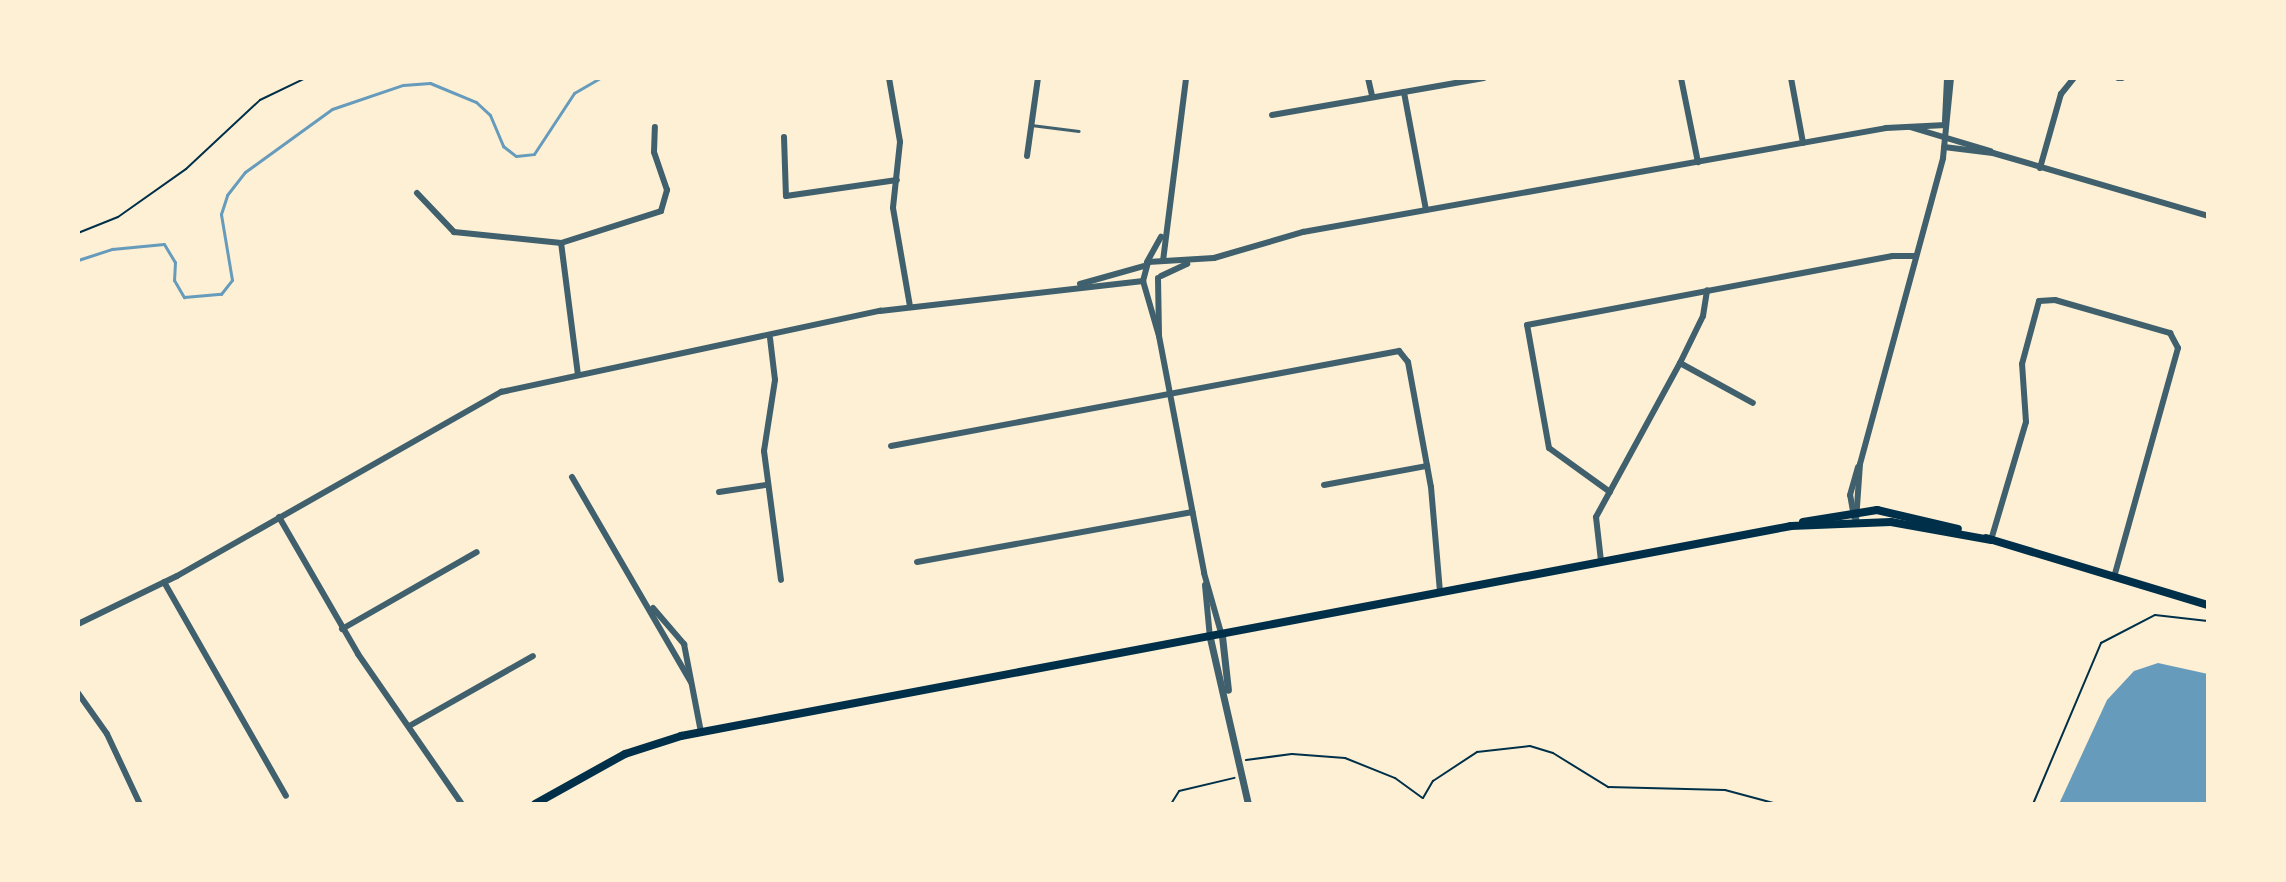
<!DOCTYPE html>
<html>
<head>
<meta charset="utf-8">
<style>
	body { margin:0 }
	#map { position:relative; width:2286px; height:882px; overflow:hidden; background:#fdf0d5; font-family:"Fira Sans Condensed",sans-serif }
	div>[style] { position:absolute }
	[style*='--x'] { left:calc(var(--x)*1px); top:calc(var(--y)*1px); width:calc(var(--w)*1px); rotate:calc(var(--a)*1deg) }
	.water>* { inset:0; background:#669bbc }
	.stream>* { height:3px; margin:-1.5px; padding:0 1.5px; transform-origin:1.5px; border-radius:1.5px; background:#669bbc }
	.path>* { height:2px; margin:-1px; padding:0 1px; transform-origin:1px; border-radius:1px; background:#003049 }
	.service>* { height:3px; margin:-1.5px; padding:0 1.5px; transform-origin:1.5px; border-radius:1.5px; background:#3f606c }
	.minor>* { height:6px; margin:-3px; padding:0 3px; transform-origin:3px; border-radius:3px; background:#3f606c }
	.tertiary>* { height:7px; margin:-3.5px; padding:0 3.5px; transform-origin:3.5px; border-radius:3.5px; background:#3f606c }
	.secondary>* { height:8px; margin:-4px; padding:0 4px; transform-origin:4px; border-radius:4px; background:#003049 }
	span { translate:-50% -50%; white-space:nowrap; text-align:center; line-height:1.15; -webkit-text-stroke:8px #fdf0d5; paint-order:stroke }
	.frame { position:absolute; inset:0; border:80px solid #fdf0d5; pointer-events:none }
</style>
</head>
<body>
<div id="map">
	<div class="water">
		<i style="clip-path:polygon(2158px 663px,2208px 674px,2208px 804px,2059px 804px,2107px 700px,2134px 671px)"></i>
	</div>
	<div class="stream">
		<i style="--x:78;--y:260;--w:36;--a:-18"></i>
		<i style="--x:112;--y:249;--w:52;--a:-5.5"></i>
		<i style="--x:164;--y:244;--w:21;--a:59"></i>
		<i style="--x:175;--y:262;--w:18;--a:93"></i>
		<i style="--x:174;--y:280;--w:20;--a:60"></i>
		<i style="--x:184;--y:297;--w:37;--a:-5"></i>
		<i style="--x:221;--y:294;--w:18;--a:-52"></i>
		<i style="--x:232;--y:280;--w:67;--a:-99.5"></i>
		<i style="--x:221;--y:214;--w:20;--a:-72"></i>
		<i style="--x:227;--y:195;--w:29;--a:-52"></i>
		<i style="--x:245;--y:172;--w:107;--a:-35.9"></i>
		<i style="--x:332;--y:109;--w:75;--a:-18.7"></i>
		<i style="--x:403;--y:85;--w:27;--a:-4"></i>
		<i style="--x:430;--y:83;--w:50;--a:22.4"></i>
		<i style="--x:476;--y:102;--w:19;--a:43"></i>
		<i style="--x:490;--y:115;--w:34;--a:67"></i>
		<i style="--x:503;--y:146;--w:16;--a:38"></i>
		<i style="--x:516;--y:156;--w:18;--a:-6"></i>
		<i style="--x:534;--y:154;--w:73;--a:-56.7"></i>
		<i style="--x:574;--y:93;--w:30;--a:-30"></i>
	</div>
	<div class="path">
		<i style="--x:78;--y:233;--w:43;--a:-21.8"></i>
		<i style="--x:118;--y:217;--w:83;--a:-35.2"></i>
		<i style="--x:186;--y:169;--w:101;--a:-43"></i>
		<i style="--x:260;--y:100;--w:51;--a:-25.6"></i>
		<i style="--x:1246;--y:760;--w:46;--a:-7.4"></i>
		<i style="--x:1292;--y:754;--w:53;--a:4.3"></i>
		<i style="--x:1345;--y:758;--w:54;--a:21.8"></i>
		<i style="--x:1395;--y:778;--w:34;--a:36"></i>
		<i style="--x:1423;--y:798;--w:20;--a:-60"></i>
		<i style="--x:1433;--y:781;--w:53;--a:-33.4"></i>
		<i style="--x:1477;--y:752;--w:53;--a:-6.5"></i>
		<i style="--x:1530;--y:746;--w:24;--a:17"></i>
		<i style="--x:1553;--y:753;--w:65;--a:31.7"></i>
		<i style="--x:1608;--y:787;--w:117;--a:1.5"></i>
		<i style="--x:1725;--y:790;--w:54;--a:15.1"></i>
		<i style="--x:1171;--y:804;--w:15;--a:-58"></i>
		<i style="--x:1179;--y:791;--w:57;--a:-13.3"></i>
		<i style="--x:2033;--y:804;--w:175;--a:-67.1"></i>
		<i style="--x:2101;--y:643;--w:61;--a:-27.4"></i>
		<i style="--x:2155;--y:615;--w:53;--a:6.5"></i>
	</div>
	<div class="service">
		<i style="--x:1031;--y:125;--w:48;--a:7.1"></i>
	</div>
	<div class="minor">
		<i style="--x:889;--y:78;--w:65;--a:80.2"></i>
		<i style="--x:900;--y:142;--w:66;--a:96.1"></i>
		<i style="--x:893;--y:208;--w:99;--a:80.2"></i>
		<i style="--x:1368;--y:78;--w:17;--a:77"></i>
		<i style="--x:1681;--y:78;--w:86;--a:78.6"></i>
		<i style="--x:1791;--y:78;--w:66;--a:79.5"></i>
		<i style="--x:2118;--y:78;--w:4;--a:0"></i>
		<i style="--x:1272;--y:115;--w:134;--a:-9.9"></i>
		<i style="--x:1945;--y:121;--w:43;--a:-87.3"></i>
		<i style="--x:1910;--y:127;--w:84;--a:16.7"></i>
		<i style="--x:784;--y:137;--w:59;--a:88.1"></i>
		<i style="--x:786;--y:196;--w:112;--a:-8.2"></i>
		<i style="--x:1944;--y:147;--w:49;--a:7"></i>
		<i style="--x:1993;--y:153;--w:224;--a:16.3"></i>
		<i style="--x:1027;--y:156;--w:79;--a:-82"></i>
		<i style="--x:2040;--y:168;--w:77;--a:-74.2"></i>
		<i style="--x:2061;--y:94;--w:21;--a:-51"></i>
		<i style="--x:417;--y:193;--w:54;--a:46.5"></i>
		<i style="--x:454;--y:232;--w:108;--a:5.9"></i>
		<i style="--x:1426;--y:210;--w:120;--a:-100.6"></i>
		<i style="--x:1404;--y:92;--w:81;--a:-9.9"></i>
		<i style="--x:1163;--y:261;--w:184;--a:-82.8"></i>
		<i style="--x:1147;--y:262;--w:29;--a:-61"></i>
		<i style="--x:1161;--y:276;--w:29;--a:-25"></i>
		<i style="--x:1158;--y:278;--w:58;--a:89"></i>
		<i style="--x:1159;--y:336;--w:241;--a:79.2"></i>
		<i style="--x:1204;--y:573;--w:66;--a:74.1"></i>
		<i style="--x:1080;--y:284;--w:66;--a:-15.7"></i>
		<i style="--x:1159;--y:336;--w:57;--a:-106.2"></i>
		<i style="--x:1143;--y:281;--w:20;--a:-75"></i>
		<i style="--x:1148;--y:262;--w:66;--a:-3.5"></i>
		<i style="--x:1214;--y:258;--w:93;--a:-16.3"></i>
		<i style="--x:1303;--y:232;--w:592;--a:-10.11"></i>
		<i style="--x:1886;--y:128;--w:60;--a:-2.9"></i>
		<i style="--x:770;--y:338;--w:42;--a:83.2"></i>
		<i style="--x:775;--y:380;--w:72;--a:98.8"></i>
		<i style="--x:764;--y:451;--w:130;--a:82.5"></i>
		<i style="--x:1680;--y:363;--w:83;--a:28.7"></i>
		<i style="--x:578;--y:375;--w:133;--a:-97.3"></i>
		<i style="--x:561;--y:243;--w:105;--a:-17.7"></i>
		<i style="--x:661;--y:211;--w:22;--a:-74"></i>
		<i style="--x:667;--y:190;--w:40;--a:-108.9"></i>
		<i style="--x:654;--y:152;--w:25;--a:-88"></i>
		<i style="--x:891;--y:446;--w:517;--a:-10.59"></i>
		<i style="--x:1399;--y:351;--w:14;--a:51"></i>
		<i style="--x:1408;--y:362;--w:127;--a:79.6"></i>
		<i style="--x:1431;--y:487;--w:105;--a:85.1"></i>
		<i style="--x:572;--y:477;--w:237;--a:59.9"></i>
		<i style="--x:1324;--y:485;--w:105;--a:-10.5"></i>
		<i style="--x:719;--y:492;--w:48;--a:-8.5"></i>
		<i style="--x:1610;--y:492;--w:75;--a:-144.2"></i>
		<i style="--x:1549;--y:448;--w:125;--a:-100.1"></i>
		<i style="--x:1527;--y:325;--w:372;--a:-10.7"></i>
		<i style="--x:1893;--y:256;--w:23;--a:0"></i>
		<i style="--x:279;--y:517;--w:158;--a:60"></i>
		<i style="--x:358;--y:654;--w:183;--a:55.3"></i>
		<i style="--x:1854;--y:517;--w:22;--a:-100"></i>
		<i style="--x:1850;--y:495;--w:29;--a:-74"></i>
		<i style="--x:1856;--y:521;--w:57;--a:-86"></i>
		<i style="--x:1860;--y:464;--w:317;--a:-74.8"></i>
		<i style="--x:1943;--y:158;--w:80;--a:-84.3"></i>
		<i style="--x:1991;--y:540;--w:123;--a:-73.5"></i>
		<i style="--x:2026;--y:422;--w:58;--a:-93.9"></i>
		<i style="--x:2022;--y:364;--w:65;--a:-74.9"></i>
		<i style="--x:2039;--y:301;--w:16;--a:-4"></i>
		<i style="--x:2055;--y:300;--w:120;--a:16"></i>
		<i style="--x:2170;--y:333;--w:17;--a:62"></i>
		<i style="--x:2178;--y:348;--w:238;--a:105.6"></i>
		<i style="--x:1601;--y:561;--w:44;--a:-96.5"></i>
		<i style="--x:1596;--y:517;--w:175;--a:-61.4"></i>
		<i style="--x:1680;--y:363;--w:52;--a:-63.9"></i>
		<i style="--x:1703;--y:316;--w:26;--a:-81"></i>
		<i style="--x:917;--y:562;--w:280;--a:-10.3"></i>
		<i style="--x:164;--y:582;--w:246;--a:60.3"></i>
		<i style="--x:1205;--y:585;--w:53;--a:84.6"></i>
		<i style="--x:653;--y:608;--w:48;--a:49.3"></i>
		<i style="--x:684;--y:644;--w:90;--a:79.1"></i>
		<i style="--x:78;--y:624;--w:110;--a:-25.9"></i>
		<i style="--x:177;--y:576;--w:373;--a:-29.6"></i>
		<i style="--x:501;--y:392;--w:388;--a:-12.1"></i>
		<i style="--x:880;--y:311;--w:265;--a:-6.5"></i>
		<i style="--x:342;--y:629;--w:155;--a:-29.7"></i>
		<i style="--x:78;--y:693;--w:50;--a:54.7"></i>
		<i style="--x:107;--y:734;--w:77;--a:64.8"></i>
		<i style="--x:411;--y:725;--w:140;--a:-29.5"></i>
	</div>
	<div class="tertiary">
		<i style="--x:1222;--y:636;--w:54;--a:83.7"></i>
		<i style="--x:1210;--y:638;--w:170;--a:77.1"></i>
	</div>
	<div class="secondary">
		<i style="--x:1803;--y:522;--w:75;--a:-9.2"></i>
		<i style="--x:1877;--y:510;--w:83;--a:13.2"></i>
		<i style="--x:1986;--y:538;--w:232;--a:16.8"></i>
		<i style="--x:535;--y:804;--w:103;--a:-29.1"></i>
		<i style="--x:625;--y:754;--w:59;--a:-17.8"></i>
		<i style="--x:681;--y:736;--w:1130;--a:-10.71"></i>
		<i style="--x:1791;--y:526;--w:100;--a:-2.3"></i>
		<i style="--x:1891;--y:522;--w:102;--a:10.2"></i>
	</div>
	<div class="frame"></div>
</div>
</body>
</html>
